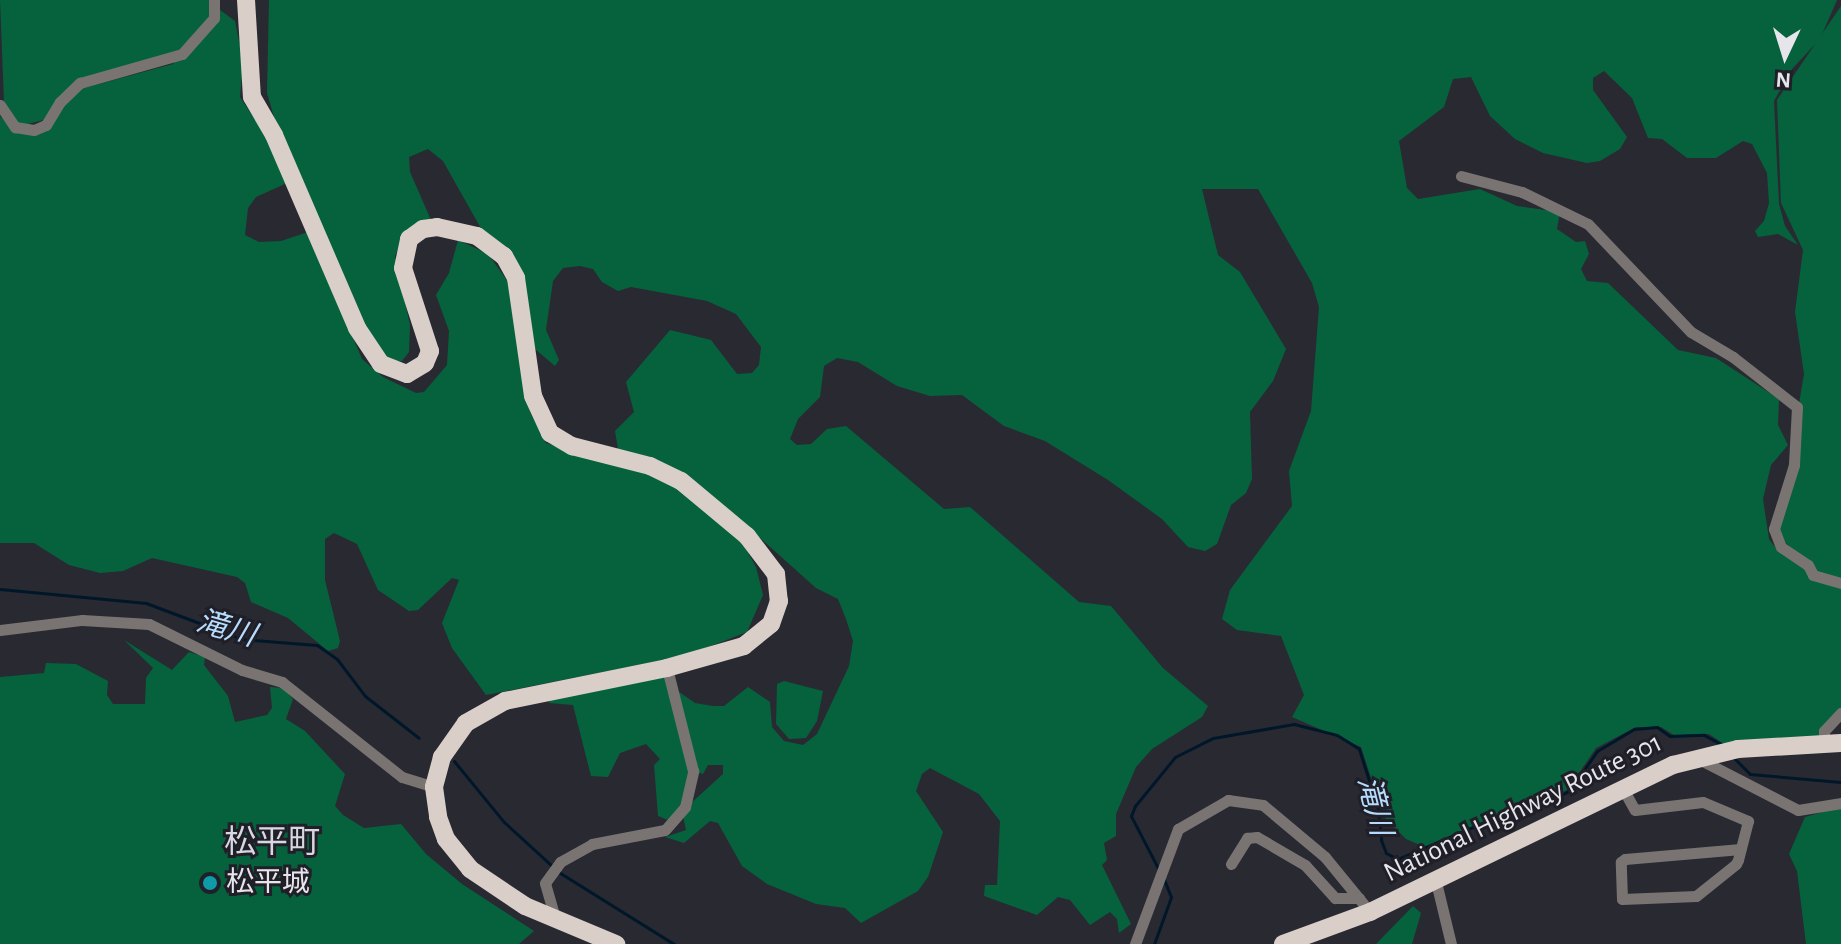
<!DOCTYPE html>
<html>
<head>
<meta charset="utf-8">
<style>
	body { margin:0 }
	#map { position:relative; width:1841px; height:944px; overflow:hidden; background:#292932; font-family:"Alegreya Sans","Noto Sans JP",sans-serif }
	div>[style] { position:absolute }
	[style*='--x'] { left:calc(var(--x)*1px); top:calc(var(--y)*1px); width:calc(var(--w)*1px); rotate:calc(var(--a)*1deg) }
	.forest>* { inset:0; background:#05623d }
	.stream>* { height:3px; margin:-1.5px; padding:0 1.5px; transform-origin:1.5px; border-radius:1.5px; background:#00172a }
	.minor>* { height:11px; margin:-5.5px; padding:0 5.5px; transform-origin:5.5px; border-radius:5.5px; background:#797472 }
	.trunk>* { height:18px; margin:-9px; padding:0 9px; transform-origin:9px; border-radius:9px; background:#d9cec8 }
	.dots>* { width:22px; height:22px; translate:-50% -50%; box-sizing:border-box; border:4px solid #201f28; border-radius:50% }
	span { translate:-50% -50%; white-space:nowrap; text-align:center; line-height:1.15; -webkit-text-stroke:6px #201f28; paint-order:stroke }
	.street-label { font-size:28px; color:#e5e5eb }
	.poi-label { font-size:28px; color:#e5e5eb }
	.left { translate:0 -50%; text-align:left }
	.water-label { font-size:30px; color:#b5dbfd; font-style:italic }
	.quarter-label { font-size:32px; color:#d8d8e3 }
	.north { position:absolute; left:1745px; top:16px; width:80px; height:80px; -webkit-text-stroke:6px #201f28; paint-order:stroke; rotate:184deg; font-size:22px; font-weight:700; line-height:32px; text-align:center; color:#e5e5eb }
	.north::after { content:''; display:block; margin:auto; width:28px; height:36px; background:#e5e5eb; clip-path:polygon(50% 0,100% 100%,50% 72%,0 100%) }
</style>
</head>
<body>
<div id="map">
	<div class="forest">
		<i style="clip-path:polygon(0 0,209px 0,209px 20px,176px 53px,89px 76px,44px 120px,19px 126px,4px 102px)"></i>
		<i style="clip-path:polygon(269px 0,1837px 0,1820px 39px,1792px 69px,1774px 101px,1779px 204px,1785px 226px,1798px 245px,1778px 234px,1758px 237px,1755px 231px,1764px 221px,1769px 203px,1767px 173px,1752px 144px,1743px 141px,1716px 158px,1687px 158px,1662px 139px,1648px 138px,1632px 98px,1604px 71px,1593px 78px,1593px 90px,1627px 137px,1620px 149px,1600px 161px,1587px 163px,1543px 153px,1515px 139px,1490px 116px,1471px 77px,1453px 79px,1444px 107px,1399px 141px,1407px 188px,1418px 199px,1480px 189px,1517px 206px,1560px 212px,1557px 229px,1576px 242px,1585px 241px,1589px 254px,1581px 269px,1587px 281px,1608px 283px,1678px 350px,1716px 358px,1779px 399px,1778px 425px,1788px 445px,1771px 465px,1763px 499px,1769px 539px,1778px 551px,1841px 586px,1841px 710px,1819px 737px,1724px 744px,1709px 734px,1674px 735px,1661px 727px,1636px 727px,1596px 748px,1568px 789px,1551px 799px,1499px 814px,1427px 848px,1406px 839px,1384px 817px,1361px 747px,1292px 717px,1304px 695px,1281px 636px,1237px 630px,1222px 619px,1230px 590px,1292px 506px,1289px 471px,1311px 411px,1319px 307px,1312px 283px,1258px 189px,1202px 189px,1218px 255px,1240px 272px,1286px 349px,1273px 381px,1250px 412px,1252px 479px,1246px 493px,1231px 505px,1217px 544px,1205px 551px,1188px 547px,1162px 519px,1108px 480px,1045px 441px,1004px 426px,962px 395px,930px 396px,897px 386px,858px 362px,837px 358px,824px 366px,820px 397px,798px 419px,790px 439px,797px 445px,811px 444px,827px 429px,846px 426px,944px 509px,970px 507px,1079px 602px,1111px 606px,1163px 668px,1208px 706px,1202px 717px,1152px 749px,1136px 767px,1116px 814px,1116px 836px,1104px 843px,1107px 860px,1102px 865px,1131px 924px,1119px 933px,1117px 919px,1110px 912px,1090px 925px,1070px 900px,1058px 897px,1037px 915px,984px 896px,985px 885px,997px 885px,1000px 821px,979px 794px,930px 768px,922px 774px,916px 791px,943px 832px,928px 877px,918px 891px,861px 923px,845px 908px,816px 904px,767px 884px,742px 866px,718px 823px,710px 821px,684px 843px,665px 837px,686px 830px,683px 816px,690px 804px,723px 774px,723px 765px,708px 765px,703px 774px,696px 772px,675px 689px,695px 703px,713px 706px,724px 706px,748px 687px,770px 702px,772px 727px,784px 741px,803px 745px,817px 734px,849px 666px,853px 641px,846px 619px,838px 599px,816px 588px,722px 504px,618px 449px,615px 431px,634px 412px,626px 382px,670px 330px,711px 340px,737px 374px,752px 373px,759px 365px,761px 347px,736px 314px,707px 301px,631px 287px,618px 291px,602px 282px,593px 269px,580px 266px,563px 268px,553px 281px,546px 330px,559px 360px,555px 366px,535px 349px,515px 258px,483px 232px,443px 161px,428px 149px,409px 157px,410px 172px,431px 220px,404px 236px,395px 256px,410px 325px,409px 352px,402px 361px,389px 361px,363px 327px,274px 117px,267px 93px)"></i>
		<i style="clip-path:polygon(1841px 6px,1841px 580px,1819px 576px,1777px 534px,1804px 374px,1795px 312px,1803px 250px,1781px 203px,1777px 100px)"></i>
		<i style="clip-path:polygon(220px 10px,235px 21px,243px 61px,240px 97px,267px 138px,287px 183px,256px 197px,248px 208px,245px 235px,259px 242px,281px 241px,308px 232px,362px 359px,383px 377px,416px 393px,424px 392px,447px 365px,449px 331px,436px 295px,449px 273px,458px 240px,488px 254px,509px 283px,530px 412px,546px 443px,665px 479px,741px 540px,756px 567px,763px 595px,747px 632px,688px 655px,486px 695px,452px 648px,442px 623px,459px 580px,452px 578px,418px 610px,409px 611px,378px 590px,357px 544px,334px 533px,325px 539px,325px 580px,340px 641px,338px 648px,328px 651px,288px 618px,251px 602px,245px 583px,237px 577px,152px 558px,123px 571px,100px 573px,69px 565px,34px 543px,0 543px,0 116px,16px 132px,32px 135px,77px 90px,173px 64px)"></i>
		<i style="clip-path:polygon(124px 640px,172px 670px,189px 652px,205px 657px,204px 665px,228px 696px,235px 722px,267px 715px,272px 708px,270px 687px,283px 688px,293px 699px,286px 719px,305px 731px,345px 774px,335px 806px,343px 815px,364px 828px,401px 824px,426px 854px,462px 884px,534px 931px,519px 944px,0 944px,0 677px,44px 673px,46px 663px,76px 664px,108px 681px,107px 695px,113px 704px,145px 704px,146px 678px,153px 668px)"></i>
		<i style="clip-path:polygon(666px 675px,691px 771px,683px 803px,670px 821px,658px 816px,654px 765px,660px 759px,646px 744px,620px 753px,608px 777px,591px 776px,573px 705px,549px 703px,550px 699px)"></i>
		<i style="clip-path:polygon(784px 681px,823px 691px,817px 721px,806px 738px,789px 739px,776px 724px,777px 684px)"></i>
		<i style="clip-path:polygon(1841px 807px,1841px 944px,1806px 944px,1797px 871px,1789px 854px,1805px 817px)"></i>
		<i style="clip-path:polygon(1413px 906px,1421px 913px,1412px 944px,1376px 944px)"></i>
	</div>
	<div class="stream">
		<i style="--x:0;--y:589;--w:147;--a:5.5"></i>
		<i style="--x:146;--y:603;--w:103;--a:20.6"></i>
		<i style="--x:242;--y:639;--w:75;--a:4.6"></i>
		<i style="--x:317;--y:645;--w:24;--a:35"></i>
		<i style="--x:337;--y:659;--w:46;--a:52.9"></i>
		<i style="--x:365;--y:696;--w:68;--a:37.9"></i>
		<i style="--x:1733;--y:757;--w:24;--a:45"></i>
		<i style="--x:1750;--y:774;--w:91;--a:5"></i>
		<i style="--x:454;--y:761;--w:79;--a:50.7"></i>
		<i style="--x:504;--y:822;--w:65;--a:42.5"></i>
		<i style="--x:1159;--y:870;--w:61;--a:-117.4"></i>
		<i style="--x:1131;--y:816;--w:11;--a:-68"></i>
		<i style="--x:1135;--y:806;--w:63;--a:-50.8"></i>
		<i style="--x:1175;--y:757;--w:42;--a:-26.6"></i>
		<i style="--x:1213;--y:738;--w:82;--a:-9.8"></i>
		<i style="--x:1294;--y:724;--w:44;--a:14.3"></i>
		<i style="--x:1337;--y:735;--w:26;--a:32"></i>
		<i style="--x:1359;--y:749;--w:63;--a:72.4"></i>
		<i style="--x:1378;--y:809;--w:31;--a:84"></i>
		<i style="--x:1381;--y:840;--w:14;--a:69"></i>
		<i style="--x:1386;--y:853;--w:13;--a:27"></i>
		<i style="--x:1398;--y:859;--w:114;--a:-23.2"></i>
		<i style="--x:1503;--y:814;--w:53;--a:-16.4"></i>
		<i style="--x:1554;--y:799;--w:18;--a:-29"></i>
		<i style="--x:1570;--y:790;--w:47;--a:-55.3"></i>
		<i style="--x:1597;--y:751;--w:43;--a:-30.7"></i>
		<i style="--x:1634;--y:729;--w:23;--a:-5"></i>
		<i style="--x:1657;--y:727;--w:16;--a:35"></i>
		<i style="--x:1670;--y:736;--w:34;--a:-2"></i>
		<i style="--x:1704;--y:735;--w:21;--a:28"></i>
		<i style="--x:557;--y:871;--w:138;--a:32"></i>
		<i style="--x:1154;--y:944;--w:50;--a:-70.1"></i>
		<i style="--x:1171;--y:897;--w:22;--a:-112"></i>
	</div>
	<div class="minor">
		<i style="--x:0;--y:105;--w:27;--a:56"></i>
		<i style="--x:15;--y:127;--w:19;--a:9"></i>
		<i style="--x:34;--y:130;--w:13;--a:-23"></i>
		<i style="--x:46;--y:125;--w:27;--a:-59"></i>
		<i style="--x:60;--y:102;--w:28;--a:-44"></i>
		<i style="--x:80;--y:83;--w:106;--a:-15.9"></i>
		<i style="--x:182;--y:54;--w:48;--a:-48.4"></i>
		<i style="--x:214;--y:18;--w:18;--a:-90"></i>
		<i style="--x:1461;--y:176;--w:63;--a:14.7"></i>
		<i style="--x:1522;--y:192;--w:73;--a:25.9"></i>
		<i style="--x:1588;--y:224;--w:149;--a:46.4"></i>
		<i style="--x:1691;--y:332;--w:49;--a:30.8"></i>
		<i style="--x:1733;--y:357;--w:81;--a:38"></i>
		<i style="--x:1797;--y:407;--w:58;--a:93"></i>
		<i style="--x:1794;--y:465;--w:67;--a:107.4"></i>
		<i style="--x:1774;--y:529;--w:19;--a:69"></i>
		<i style="--x:1781;--y:547;--w:32;--a:34"></i>
		<i style="--x:1808;--y:565;--w:11;--a:63"></i>
		<i style="--x:1813;--y:575;--w:29;--a:16"></i>
		<i style="--x:0;--y:630;--w:83;--a:-7"></i>
		<i style="--x:82;--y:620;--w:67;--a:3.4"></i>
		<i style="--x:149;--y:624;--w:104;--a:26.3"></i>
		<i style="--x:242;--y:670;--w:42;--a:16.7"></i>
		<i style="--x:282;--y:682;--w:153;--a:38.4"></i>
		<i style="--x:402;--y:777;--w:34;--a:17"></i>
		<i style="--x:1824;--y:743;--w:12;--a:-90"></i>
		<i style="--x:1824;--y:731;--w:25;--a:-47"></i>
		<i style="--x:1699;--y:759;--w:111;--a:27.3"></i>
		<i style="--x:1798;--y:810;--w:44;--a:-9.2"></i>
		<i style="--x:1622;--y:787;--w:26;--a:61"></i>
		<i style="--x:1635;--y:810;--w:68;--a:-6.7"></i>
		<i style="--x:1703;--y:802;--w:49;--a:22.9"></i>
		<i style="--x:1748;--y:821;--w:40;--a:104.4"></i>
		<i style="--x:1738;--y:860;--w:4;--a:117"></i>
		<i style="--x:1736;--y:864;--w:51;--a:141.3"></i>
		<i style="--x:1696;--y:896;--w:74;--a:177.7"></i>
		<i style="--x:1622;--y:899;--w:37;--a:-92"></i>
		<i style="--x:1621;--y:862;--w:5;--a:-37"></i>
		<i style="--x:1625;--y:859;--w:116;--a:-4.9"></i>
		<i style="--x:1231;--y:864;--w:31;--a:-58"></i>
		<i style="--x:1247;--y:838;--w:10;--a:-6"></i>
		<i style="--x:1257;--y:837;--w:56;--a:30.3"></i>
		<i style="--x:1305;--y:865;--w:45;--a:47.7"></i>
		<i style="--x:1335;--y:898;--w:24;--a:0"></i>
		<i style="--x:1436;--y:882;--w:64;--a:76.4"></i>
		<i style="--x:555;--y:918;--w:36;--a:-106"></i>
		<i style="--x:545;--y:883;--w:26;--a:-54"></i>
		<i style="--x:560;--y:862;--w:37;--a:-29"></i>
		<i style="--x:592;--y:844;--w:74;--a:-10.9"></i>
		<i style="--x:665;--y:830;--w:30;--a:-49"></i>
		<i style="--x:685;--y:807;--w:37;--a:-77"></i>
		<i style="--x:693;--y:771;--w:106;--a:-104.2"></i>
		<i style="--x:1135;--y:944;--w:123;--a:-69.5"></i>
		<i style="--x:1178;--y:829;--w:58;--a:-30.1"></i>
		<i style="--x:1228;--y:800;--w:35;--a:8"></i>
		<i style="--x:1263;--y:805;--w:81;--a:40"></i>
		<i style="--x:1325;--y:857;--w:71;--a:50.7"></i>
	</div>
	<div class="trunk">
		<i style="--x:246;--y:0;--w:97;--a:86.5"></i>
		<i style="--x:252;--y:97;--w:44;--a:59.9"></i>
		<i style="--x:274;--y:135;--w:210;--a:66.7"></i>
		<i style="--x:357;--y:328;--w:43;--a:56.3"></i>
		<i style="--x:381;--y:364;--w:28;--a:21"></i>
		<i style="--x:407;--y:374;--w:21;--a:-31"></i>
		<i style="--x:425;--y:363;--w:13;--a:-67"></i>
		<i style="--x:430;--y:351;--w:87;--a:-108"></i>
		<i style="--x:403;--y:268;--w:30;--a:-78"></i>
		<i style="--x:409;--y:239;--w:17;--a:-36"></i>
		<i style="--x:423;--y:229;--w:14;--a:-8"></i>
		<i style="--x:437;--y:227;--w:41;--a:12.7"></i>
		<i style="--x:477;--y:236;--w:34;--a:37"></i>
		<i style="--x:504;--y:256;--w:25;--a:61"></i>
		<i style="--x:516;--y:278;--w:119;--a:81.8"></i>
		<i style="--x:533;--y:396;--w:41;--a:65.3"></i>
		<i style="--x:550;--y:433;--w:26;--a:31"></i>
		<i style="--x:572;--y:446;--w:81;--a:14.4"></i>
		<i style="--x:650;--y:466;--w:34;--a:26"></i>
		<i style="--x:681;--y:481;--w:86;--a:39.8"></i>
		<i style="--x:747;--y:536;--w:48;--a:52.7"></i>
		<i style="--x:776;--y:574;--w:27;--a:84"></i>
		<i style="--x:779;--y:601;--w:24;--a:109"></i>
		<i style="--x:771;--y:624;--w:35;--a:141"></i>
		<i style="--x:744;--y:646;--w:80;--a:164.1"></i>
		<i style="--x:667;--y:668;--w:165;--a:168.5"></i>
		<i style="--x:505;--y:701;--w:45;--a:150.6"></i>
		<i style="--x:466;--y:723;--w:42;--a:125.2"></i>
		<i style="--x:442;--y:757;--w:31;--a:105"></i>
		<i style="--x:434;--y:787;--w:30;--a:82"></i>
		<i style="--x:438;--y:817;--w:23;--a:70"></i>
		<i style="--x:446;--y:839;--w:38;--a:51"></i>
		<i style="--x:470;--y:869;--w:66;--a:33.9"></i>
		<i style="--x:525;--y:906;--w:99;--a:22.7"></i>
		<i style="--x:1283;--y:944;--w:93;--a:-20.2"></i>
		<i style="--x:1370;--y:912;--w:337;--a:-25.9"></i>
		<i style="--x:1673;--y:765;--w:67;--a:-13.8"></i>
		<i style="--x:1738;--y:749;--w:103;--a:-3.3"></i>
	</div>
	<div class="dots">
		<i style="left:210px;top:883px;background:#0f9aa8"></i>
	</div>
	<div class="street-label">
		<span style="left:1523px;top:808px;rotate:-26deg">National Highway Route 301</span>
	</div>
	<div class="poi-label">
		<span class="left" style="left:226px;top:883px">松平城</span>
	</div>
	<div class="water-label">
		<span style="left:226px;top:629px;rotate:16deg">滝川</span>
		<span style="left:1374px;top:806px;rotate:76deg">滝川</span>
	</div>
	<div class="quarter-label">
		<span style="left:272px;top:842px">松平町</span>
	</div>
	<div class="north">N</div>
</div>
</body>
</html>
